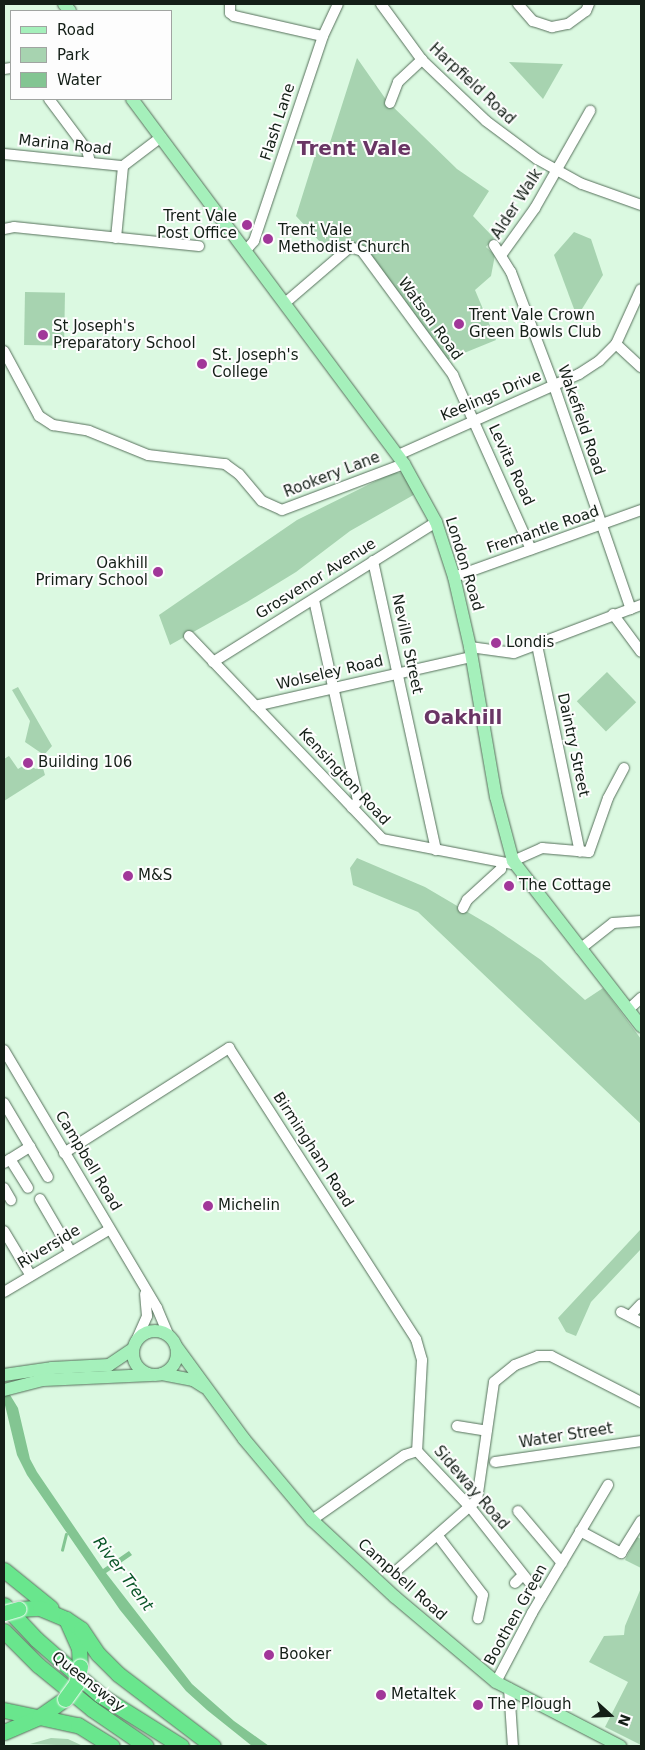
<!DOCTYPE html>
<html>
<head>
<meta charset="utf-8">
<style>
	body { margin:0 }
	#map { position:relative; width:645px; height:1750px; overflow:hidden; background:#dbf9e1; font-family:"DejaVu Sans",sans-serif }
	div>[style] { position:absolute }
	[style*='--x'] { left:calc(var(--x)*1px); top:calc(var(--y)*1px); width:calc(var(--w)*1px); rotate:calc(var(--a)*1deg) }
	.green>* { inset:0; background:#a7d3b0; transform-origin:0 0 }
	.water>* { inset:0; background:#83c592 }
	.stream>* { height:2.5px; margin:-1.25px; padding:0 1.25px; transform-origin:1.25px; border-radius:1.25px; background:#83c592 }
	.roads { filter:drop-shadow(0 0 1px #56705b) drop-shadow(0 0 1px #56705b) }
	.minor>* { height:10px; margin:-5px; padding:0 5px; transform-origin:5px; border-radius:5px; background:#fff }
	.major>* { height:12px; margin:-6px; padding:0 6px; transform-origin:6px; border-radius:6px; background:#a5f0bb }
	.major>.ring { margin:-6px; padding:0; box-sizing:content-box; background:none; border:12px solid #a5f0bb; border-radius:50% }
	.highway>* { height:15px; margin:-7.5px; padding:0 7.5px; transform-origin:7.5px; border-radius:7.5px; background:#69e68d }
	.bridges { filter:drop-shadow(0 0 1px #fff) drop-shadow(0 0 1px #fff) }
	.highway-bridge>* { height:15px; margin:-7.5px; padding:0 7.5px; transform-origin:7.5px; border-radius:7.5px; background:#69e68d }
	.dots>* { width:14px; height:14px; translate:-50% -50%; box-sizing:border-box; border:2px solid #fdfdfd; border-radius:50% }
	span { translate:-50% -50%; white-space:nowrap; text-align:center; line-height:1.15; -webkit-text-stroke:4px #fdfdfd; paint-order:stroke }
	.street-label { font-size:15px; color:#141f17 }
	.poi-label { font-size:15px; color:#141f17 }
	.right { translate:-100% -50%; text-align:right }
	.left { translate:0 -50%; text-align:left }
	.water-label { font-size:16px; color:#095628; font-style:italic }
	.district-label { font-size:20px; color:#693564; font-weight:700 }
	.frame { position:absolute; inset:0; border:5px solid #141f17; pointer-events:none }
	.legend { position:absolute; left:10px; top:10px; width:162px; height:90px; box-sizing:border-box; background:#fdfdfd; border:1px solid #a0a4a1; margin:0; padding:6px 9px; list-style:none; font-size:15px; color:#141f17 }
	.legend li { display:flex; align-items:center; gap:10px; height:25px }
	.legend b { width:25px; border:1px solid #a0a4a1 }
	.north { position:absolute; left:585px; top:1690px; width:50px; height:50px; -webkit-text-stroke:4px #fdfdfd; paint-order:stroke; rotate:110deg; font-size:14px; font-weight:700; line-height:20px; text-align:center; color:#141f17 }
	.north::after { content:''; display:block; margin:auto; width:18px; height:22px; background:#141f17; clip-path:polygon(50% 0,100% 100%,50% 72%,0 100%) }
</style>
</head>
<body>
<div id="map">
	<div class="green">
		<i style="clip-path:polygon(357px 58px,387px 101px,457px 169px,489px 191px,473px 216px,494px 238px,486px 247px,495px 255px,491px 276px,475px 290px,496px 340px,447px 360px,361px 245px,350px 243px,334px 257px,296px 216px,317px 149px,327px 152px)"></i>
		<i style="clip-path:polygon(509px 62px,563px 64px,543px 99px)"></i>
		<i style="clip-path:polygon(574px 232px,591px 239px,603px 275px,577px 317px,554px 255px)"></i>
		<i style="left:25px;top:292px;width:40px;height:53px;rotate:1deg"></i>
		<i style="clip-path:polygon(394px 472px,404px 473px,417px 493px,350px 531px,296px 572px,247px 602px,170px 645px,159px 615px,297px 520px)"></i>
		<i style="left:607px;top:672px;width:42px;height:42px;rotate:46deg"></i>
		<i style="clip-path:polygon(18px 687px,52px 746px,44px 755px,25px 742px,30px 721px,12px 690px)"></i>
		<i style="clip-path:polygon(9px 756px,18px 769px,26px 764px,36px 769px,42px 765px,45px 775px,4px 801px,4px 759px)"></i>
		<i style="clip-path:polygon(357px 858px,425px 887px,493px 927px,541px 960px,585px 1000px,603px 988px,641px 1039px,641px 1124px,418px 912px,353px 885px,350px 868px)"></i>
		<i style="clip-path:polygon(641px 1229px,641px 1249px,591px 1302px,576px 1336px,566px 1332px,558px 1318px)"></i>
		<i style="clip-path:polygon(637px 1537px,641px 1539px,641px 1568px,625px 1560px)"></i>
		<i style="clip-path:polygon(641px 1588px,641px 1745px,605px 1727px,628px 1682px,589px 1662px,604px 1636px,624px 1635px,625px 1626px)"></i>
		<i style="clip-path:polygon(51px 1738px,68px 1739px,83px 1746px,30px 1744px)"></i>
	</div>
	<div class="water">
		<i style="clip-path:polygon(4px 1385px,18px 1408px,30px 1459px,37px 1472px,103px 1569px,129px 1551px,132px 1555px,106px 1573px,192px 1684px,234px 1721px,269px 1746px,252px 1746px,207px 1710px,186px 1691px,120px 1610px,27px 1475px,17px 1455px,4px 1401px)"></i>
	</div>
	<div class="stream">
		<i style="--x:62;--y:1550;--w:16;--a:-76"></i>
	</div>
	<div class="roads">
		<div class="minor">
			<i style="--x:230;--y:4;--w:9;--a:90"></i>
			<i style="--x:230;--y:13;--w:5;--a:37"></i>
			<i style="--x:234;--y:16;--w:91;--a:12.7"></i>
			<i style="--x:381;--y:4;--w:69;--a:53.8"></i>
			<i style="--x:422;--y:60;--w:88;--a:43.6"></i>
			<i style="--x:486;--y:121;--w:64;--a:36.7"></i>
			<i style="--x:537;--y:159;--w:51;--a:29.1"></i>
			<i style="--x:582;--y:184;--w:63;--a:19.6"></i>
			<i style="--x:518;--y:4;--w:23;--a:49"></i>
			<i style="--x:533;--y:21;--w:20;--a:18"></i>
			<i style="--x:552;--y:27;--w:16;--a:-11"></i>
			<i style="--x:568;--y:24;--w:22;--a:-36"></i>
			<i style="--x:586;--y:11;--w:8;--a:-67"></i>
			<i style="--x:4;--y:69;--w:7;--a:-8"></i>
			<i style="--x:49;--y:99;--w:64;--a:53.3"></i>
			<i style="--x:87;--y:150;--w:12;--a:76"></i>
			<i style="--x:390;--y:103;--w:22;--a:-69"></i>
			<i style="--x:398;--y:82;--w:33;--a:-43"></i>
			<i style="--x:4;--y:154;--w:120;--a:5.8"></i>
			<i style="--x:4;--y:229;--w:10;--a:-11"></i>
			<i style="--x:14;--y:227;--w:186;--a:5.9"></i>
			<i style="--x:116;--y:238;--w:72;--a:-84.4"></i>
			<i style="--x:123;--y:166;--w:48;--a:-37.3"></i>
			<i style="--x:494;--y:245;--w:32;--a:58"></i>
			<i style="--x:511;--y:272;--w:122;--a:69.3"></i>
			<i style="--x:554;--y:386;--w:236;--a:71"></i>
			<i style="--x:247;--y:249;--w:11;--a:-49"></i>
			<i style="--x:254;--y:241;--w:216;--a:-71.4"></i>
			<i style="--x:323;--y:36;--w:35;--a:-65"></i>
			<i style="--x:502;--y:254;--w:57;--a:-54.3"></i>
			<i style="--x:535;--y:208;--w:112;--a:-60.4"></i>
			<i style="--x:285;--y:303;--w:86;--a:-40.7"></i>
			<i style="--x:350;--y:247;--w:13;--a:18"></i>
			<i style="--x:362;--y:251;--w:154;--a:53.7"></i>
			<i style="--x:453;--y:375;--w:191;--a:65.9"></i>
			<i style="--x:616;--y:344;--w:34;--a:43"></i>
			<i style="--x:4;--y:351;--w:74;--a:61.7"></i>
			<i style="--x:39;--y:416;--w:17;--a:33"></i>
			<i style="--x:53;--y:425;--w:36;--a:9"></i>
			<i style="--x:89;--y:431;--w:64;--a:22.1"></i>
			<i style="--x:148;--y:455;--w:78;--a:6.7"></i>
			<i style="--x:225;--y:464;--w:17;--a:36"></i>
			<i style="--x:239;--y:474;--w:35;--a:50"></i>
			<i style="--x:262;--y:501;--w:22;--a:24"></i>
			<i style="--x:282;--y:510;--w:130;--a:-20.7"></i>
			<i style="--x:398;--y:455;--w:198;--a:-24.1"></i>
			<i style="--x:579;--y:374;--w:24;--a:-33"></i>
			<i style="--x:599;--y:361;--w:24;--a:-45"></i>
			<i style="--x:616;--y:344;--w:60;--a:-65.6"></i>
			<i style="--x:373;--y:561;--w:296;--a:77.7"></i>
			<i style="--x:454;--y:577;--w:199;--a:-19.7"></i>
			<i style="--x:314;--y:600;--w:200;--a:77.6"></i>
			<i style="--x:357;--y:795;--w:6;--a:81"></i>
			<i style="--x:358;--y:801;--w:9;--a:131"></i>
			<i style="--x:613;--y:614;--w:47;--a:53.6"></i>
			<i style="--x:189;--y:636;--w:280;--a:46.4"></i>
			<i style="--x:382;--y:839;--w:137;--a:10.9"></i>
			<i style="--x:537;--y:645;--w:211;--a:78.3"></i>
			<i style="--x:470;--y:647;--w:44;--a:7.8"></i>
			<i style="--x:514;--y:653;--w:136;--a:-20.7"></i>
			<i style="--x:213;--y:662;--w:263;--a:-32.1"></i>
			<i style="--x:255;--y:706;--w:221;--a:-12.8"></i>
			<i style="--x:513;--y:861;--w:32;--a:-24"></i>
			<i style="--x:542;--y:848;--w:47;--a:4.9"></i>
			<i style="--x:589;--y:852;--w:57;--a:-70.6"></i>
			<i style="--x:608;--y:798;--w:34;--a:-62"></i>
			<i style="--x:463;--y:908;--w:9;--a:-63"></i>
			<i style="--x:467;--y:900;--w:46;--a:-42.4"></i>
			<i style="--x:501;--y:869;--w:5;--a:-79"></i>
			<i style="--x:580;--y:949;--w:42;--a:-38.2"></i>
			<i style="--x:613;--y:923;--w:28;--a:-4"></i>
			<i style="--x:628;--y:1010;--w:18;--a:-43"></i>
			<i style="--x:4;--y:1050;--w:300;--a:59.3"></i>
			<i style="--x:157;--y:1308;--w:30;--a:67"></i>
			<i style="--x:4;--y:1103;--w:86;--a:59.3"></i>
			<i style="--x:64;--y:1153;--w:196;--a:-32.5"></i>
			<i style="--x:229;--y:1048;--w:346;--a:57.3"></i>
			<i style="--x:416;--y:1339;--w:22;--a:74"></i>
			<i style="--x:422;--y:1360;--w:91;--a:93.1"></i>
			<i style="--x:10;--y:1159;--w:34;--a:58"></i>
			<i style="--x:4;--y:1163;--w:31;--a:-32"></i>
			<i style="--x:4;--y:1188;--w:14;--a:60"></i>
			<i style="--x:40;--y:1199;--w:61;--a:59.7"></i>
			<i style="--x:4;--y:1231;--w:52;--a:59"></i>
			<i style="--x:4;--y:1292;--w:123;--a:-30.7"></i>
			<i style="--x:621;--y:1312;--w:22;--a:27"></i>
			<i style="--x:630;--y:1316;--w:16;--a:-47"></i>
			<i style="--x:136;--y:1341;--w:27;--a:-66"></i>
			<i style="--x:147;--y:1316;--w:22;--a:-95"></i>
			<i style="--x:457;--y:1426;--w:30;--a:9"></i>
			<i style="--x:495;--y:1462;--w:148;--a:-8.2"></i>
			<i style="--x:518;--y:1511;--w:68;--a:49.8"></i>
			<i style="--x:312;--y:1520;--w:113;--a:-35"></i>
			<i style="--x:405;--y:1455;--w:13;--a:-18"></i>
			<i style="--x:417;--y:1451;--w:77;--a:46.6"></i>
			<i style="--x:470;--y:1507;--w:115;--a:51.7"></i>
			<i style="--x:580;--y:1531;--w:47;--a:28.2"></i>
			<i style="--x:621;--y:1553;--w:38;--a:-58"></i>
			<i style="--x:438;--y:1536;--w:74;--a:52.7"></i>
			<i style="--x:483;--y:1595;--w:24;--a:102"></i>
			<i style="--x:395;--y:1572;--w:109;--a:-41.3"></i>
			<i style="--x:477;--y:1500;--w:119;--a:-81.8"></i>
			<i style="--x:494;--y:1382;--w:27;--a:-39"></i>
			<i style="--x:515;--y:1365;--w:25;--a:-21"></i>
			<i style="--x:538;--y:1356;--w:13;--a:0"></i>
			<i style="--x:551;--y:1356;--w:101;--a:27.1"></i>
			<i style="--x:515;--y:1583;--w:11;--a:-45"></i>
			<i style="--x:496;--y:1682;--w:78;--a:-62.4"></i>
			<i style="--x:532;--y:1613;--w:149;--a:-59.3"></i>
			<i style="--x:509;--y:1688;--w:58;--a:86.1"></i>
		</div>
		<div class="major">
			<i style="--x:64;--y:4;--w:9;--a:49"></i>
			<i style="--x:132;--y:99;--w:455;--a:53.3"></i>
			<i style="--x:404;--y:464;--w:66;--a:61.1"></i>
			<i style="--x:436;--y:522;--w:58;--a:71.9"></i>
			<i style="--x:454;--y:577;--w:72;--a:77.1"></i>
			<i style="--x:470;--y:647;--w:152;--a:80.2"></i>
			<i style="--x:496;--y:797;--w:66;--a:75.1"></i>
			<i style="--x:513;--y:861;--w:209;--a:52.2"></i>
			<i class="ring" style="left:133px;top:1331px;width:32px;height:32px"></i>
			<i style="--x:176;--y:1346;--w:115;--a:53.8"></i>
			<i style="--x:244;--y:1439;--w:106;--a:50"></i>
			<i style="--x:312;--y:1520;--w:113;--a:42.9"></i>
			<i style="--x:395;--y:1597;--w:132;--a:40.1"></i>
			<i style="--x:496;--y:1682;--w:140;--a:27.3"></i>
			<i style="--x:162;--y:1374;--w:32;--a:11"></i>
			<i style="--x:193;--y:1380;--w:13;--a:32"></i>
			<i style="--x:4;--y:1375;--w:49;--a:-8.3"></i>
			<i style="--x:52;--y:1368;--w:57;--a:-3"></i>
			<i style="--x:109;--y:1365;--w:29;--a:-34"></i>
			<i style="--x:4;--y:1390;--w:40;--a:-14.4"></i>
			<i style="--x:43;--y:1380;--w:108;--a:-2.7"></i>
		</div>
		<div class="highway">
			<i style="--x:4;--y:1570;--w:60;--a:39"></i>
			<i style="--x:4;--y:1605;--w:47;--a:46.7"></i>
			<i style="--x:36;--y:1639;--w:85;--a:41.2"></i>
			<i style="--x:100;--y:1695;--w:96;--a:32.2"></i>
			<i style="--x:18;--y:1609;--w:22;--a:-3"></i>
			<i style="--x:40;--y:1608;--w:28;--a:23"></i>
			<i style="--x:66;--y:1619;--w:32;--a:66"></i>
			<i style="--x:79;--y:1648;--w:18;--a:87"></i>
			<i style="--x:66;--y:1619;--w:18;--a:34"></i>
			<i style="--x:81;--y:1629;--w:30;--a:56"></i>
			<i style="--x:98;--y:1654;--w:28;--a:45"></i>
			<i style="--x:118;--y:1674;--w:119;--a:37.2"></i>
			<i style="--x:4;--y:1631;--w:48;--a:45"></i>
			<i style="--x:38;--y:1665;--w:70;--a:39.2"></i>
			<i style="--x:92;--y:1709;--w:65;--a:34.4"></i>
			<i style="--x:4;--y:1710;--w:34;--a:12"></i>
			<i style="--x:39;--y:1717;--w:40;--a:12"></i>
			<i style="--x:78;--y:1725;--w:40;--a:32"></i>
			<i style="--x:4;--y:1732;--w:38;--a:-23"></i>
			<i style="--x:39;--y:1717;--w:32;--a:-35"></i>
		</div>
	</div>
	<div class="bridges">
		<div class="highway-bridge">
			<i style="--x:4;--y:1613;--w:15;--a:-16"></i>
			<i style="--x:65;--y:1699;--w:19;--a:-54"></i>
			<i style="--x:76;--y:1684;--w:18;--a:-77"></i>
		</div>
	</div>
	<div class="dots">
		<i style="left:247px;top:225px;background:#a13799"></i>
		<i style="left:268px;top:239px;background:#a13799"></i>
		<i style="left:459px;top:324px;background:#a13799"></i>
		<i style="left:43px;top:335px;background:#a13799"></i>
		<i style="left:202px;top:364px;background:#a13799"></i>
		<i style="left:158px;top:572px;background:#a13799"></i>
		<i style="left:496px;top:643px;background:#a13799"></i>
		<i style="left:28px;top:763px;background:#a13799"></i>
		<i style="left:128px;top:876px;background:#a13799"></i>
		<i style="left:509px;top:886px;background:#a13799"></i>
		<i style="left:208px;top:1206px;background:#a13799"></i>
		<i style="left:269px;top:1655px;background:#a13799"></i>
		<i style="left:381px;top:1695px;background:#a13799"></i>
		<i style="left:478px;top:1705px;background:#a13799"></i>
	</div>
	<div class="street-label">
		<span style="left:472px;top:84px;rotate:43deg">Harpfield Road</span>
		<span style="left:278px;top:122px;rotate:-72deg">Flash Lane</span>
		<span style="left:65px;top:145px;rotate:6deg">Marina Road</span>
		<span style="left:517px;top:204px;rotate:-57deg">Alder Walk</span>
		<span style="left:430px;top:319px;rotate:54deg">Watson Road</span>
		<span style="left:491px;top:396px;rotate:-23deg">Keelings Drive</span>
		<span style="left:581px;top:420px;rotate:71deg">Wakefield Road</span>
		<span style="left:511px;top:465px;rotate:65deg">Levita Road</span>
		<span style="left:332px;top:475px;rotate:-21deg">Rookery Lane</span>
		<span style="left:543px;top:530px;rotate:-19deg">Fremantle Road</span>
		<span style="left:464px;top:564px;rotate:73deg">London Road</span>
		<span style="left:316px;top:579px;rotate:-32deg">Grosvenor Avenue</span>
		<span style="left:407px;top:644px;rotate:78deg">Neville Street</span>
		<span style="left:330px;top:673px;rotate:-13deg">Wolseley Road</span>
		<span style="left:573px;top:745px;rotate:78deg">Daintry Street</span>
		<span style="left:344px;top:777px;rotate:47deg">Kensington Road</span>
		<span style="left:313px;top:1150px;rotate:57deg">Birmingham Road</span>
		<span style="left:88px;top:1161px;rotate:59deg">Campbell Road</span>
		<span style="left:49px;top:1247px;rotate:-31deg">Riverside</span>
		<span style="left:566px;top:1436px;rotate:-9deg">Water Street</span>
		<span style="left:471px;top:1488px;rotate:49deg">Sideway Road</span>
		<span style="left:402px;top:1580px;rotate:42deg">Campbell Road</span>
		<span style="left:516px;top:1615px;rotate:-61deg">Boothen Green</span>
		<span style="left:88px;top:1682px;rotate:38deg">Queensway</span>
	</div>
	<div class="poi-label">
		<span class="right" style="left:237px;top:225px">Trent Vale<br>Post Office</span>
		<span class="left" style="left:278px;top:239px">Trent Vale<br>Methodist Church</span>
		<span class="left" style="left:469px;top:324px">Trent Vale Crown<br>Green Bowls Club</span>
		<span class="left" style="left:53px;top:335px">St Joseph's<br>Preparatory School</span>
		<span class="left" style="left:212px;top:364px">St. Joseph's<br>College</span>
		<span class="right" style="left:148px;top:572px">Oakhill<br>Primary School</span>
		<span class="left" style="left:506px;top:643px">Londis</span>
		<span class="left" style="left:38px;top:763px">Building 106</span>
		<span class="left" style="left:138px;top:876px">M&amp;S</span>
		<span class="left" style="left:519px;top:886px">The Cottage</span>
		<span class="left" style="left:218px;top:1206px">Michelin</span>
		<span class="left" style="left:279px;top:1655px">Booker</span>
		<span class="left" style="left:391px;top:1695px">Metaltek</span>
		<span class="left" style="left:488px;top:1705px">The Plough</span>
	</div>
	<div class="water-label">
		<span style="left:123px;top:1574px;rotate:53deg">River Trent</span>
	</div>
	<div class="district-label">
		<span style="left:354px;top:148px">Trent Vale</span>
		<span style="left:463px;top:717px">Oakhill</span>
	</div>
	<div class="frame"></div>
	<ul class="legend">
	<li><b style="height:6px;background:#a5f0bb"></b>Road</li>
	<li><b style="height:14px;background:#a7d3b0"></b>Park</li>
	<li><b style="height:14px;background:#83c592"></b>Water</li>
	</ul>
	<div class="north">N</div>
</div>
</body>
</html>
